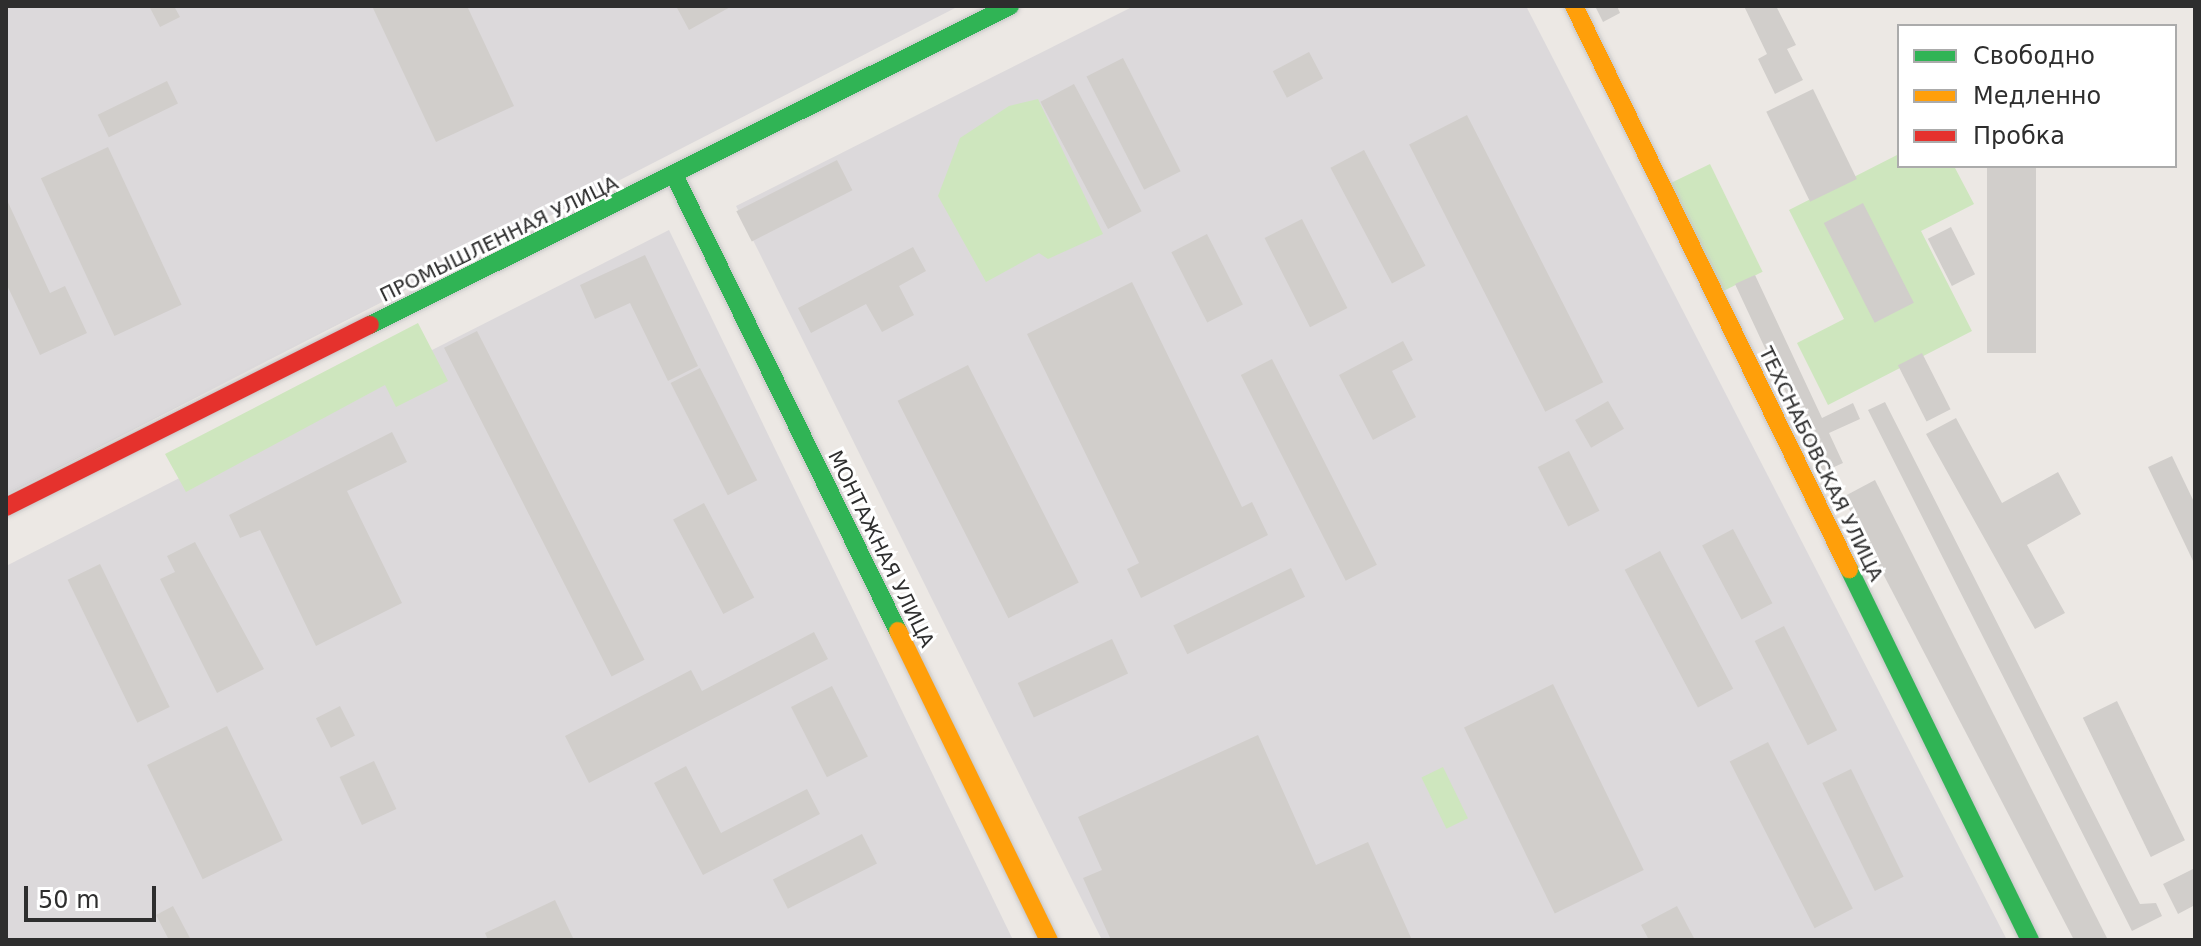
<!DOCTYPE html>
<html>
<head>
<meta charset="utf-8">
<style>
	body { margin:0 }
	#map { position:relative; width:2201px; height:946px; overflow:hidden; background:#ece8e4; font-family:"DejaVu Sans",sans-serif }
	div>[style] { position:absolute }
	[style*='--x'] { left:calc(var(--x)*1px); top:calc(var(--y)*1px); width:calc(var(--w)*1px); rotate:calc(var(--a)*1deg) }
	.industrial>* { inset:0; background:#dcd9db }
	.green>* { inset:0; background:#cee6be; transform-origin:0 0 }
	.building>* { inset:0; background:#d1cecb; transform-origin:0 0 }
	.roads { filter:drop-shadow(0 0 2px #c5c4c5) drop-shadow(0 0 2px #c5c4c5) }
	.fast>* { height:18px; margin:-9px; padding:0 9px; transform-origin:9px; border-radius:9px; background:#30b455 }
	.slow>* { height:18px; margin:-9px; padding:0 9px; transform-origin:9px; border-radius:9px; background:#ff9f0a }
	.jam>* { height:18px; margin:-9px; padding:0 9px; transform-origin:9px; border-radius:9px; background:#e5322d }
	span { translate:-50% -50%; white-space:nowrap; text-align:center; line-height:1.15; -webkit-text-stroke:6px #fff; paint-order:stroke }
	.street-label { font-size:20px; color:#2e2e2e }
	.frame { position:absolute; inset:0; border:8px solid #2e2e2e; pointer-events:none }
	.legend { position:absolute; left:1897px; top:24px; width:280px; height:144px; box-sizing:border-box; background:#fff; border:2px solid #ababab; margin:0; padding:10px 14px; list-style:none; font-size:24px; color:#2e2e2e }
	.legend li { display:flex; align-items:center; gap:16px; height:40px }
	.legend b { width:40px; border:2px solid #ababab }
	.scale { position:absolute; left:24px; top:886px; width:132px; height:36px; box-sizing:border-box; border:4px solid #2e2e2e; border-top:0; padding-left:10px; font-size:24px; line-height:28px; white-space:nowrap; color:#2e2e2e; -webkit-text-stroke:6px #fff; paint-order:stroke }
</style>
</head>
<body>
<div id="map">
	<div class="industrial">
		<i style="clip-path:polygon(6px 6px,959px 6px,6px 495px)"></i>
		<i style="clip-path:polygon(1134px 6px,1526px 6px,2007px 940px,1102px 940px,736px 206px)"></i>
		<i style="clip-path:polygon(669px 230px,1013px 940px,6px 940px,6px 566px)"></i>
	</div>
	<div class="green">
		<i style="clip-path:polygon(1038px 99px,1103px 234px,1048px 259px,1039px 253px,986px 282px,938px 196px,960px 138px,1009px 106px)"></i>
		<i style="clip-path:polygon(1899px 154px,1899px 166px,1954px 166px,1974px 204px,1921px 231px,1972px 331px,1828px 405px,1797px 343px,1844px 319px,1789px 210px)"></i>
		<i style="left:1710px;top:164px;width:120px;height:47px;rotate:64deg"></i>
		<i style="clip-path:polygon(418px 323px,448px 381px,396px 407px,385px 385px,186px 492px,165px 454px)"></i>
		<i style="left:1443px;top:767px;width:57px;height:24px;rotate:64deg"></i>
	</div>
	<div class="building">
		<i style="clip-path:polygon(149px 6px,174px 6px,180px 17px,160px 27px)"></i>
		<i style="clip-path:polygon(372px 6px,467px 6px,514px 106px,436px 142px)"></i>
		<i style="clip-path:polygon(676px 6px,732px 6px,689px 30px)"></i>
		<i style="clip-path:polygon(1595px 6px,1617px 6px,1620px 13px,1603px 22px)"></i>
		<i style="clip-path:polygon(1744px 6px,1776px 6px,1796px 45px,1787px 49px,1803px 80px,1775px 94px,1758px 59px,1767px 54px)"></i>
		<i style="left:1309px;top:52px;width:30px;height:41px;rotate:62deg"></i>
		<i style="left:1123px;top:58px;width:127px;height:41px;rotate:63deg"></i>
		<i style="left:167px;top:81px;width:25px;height:77px;rotate:64deg"></i>
		<i style="left:1074px;top:84px;width:144px;height:38px;rotate:62deg"></i>
		<i style="left:1813px;top:89px;width:100px;height:52px;rotate:64deg"></i>
		<i style="left:1467px;top:115px;width:300px;height:65px;rotate:63deg"></i>
		<i style="left:108px;top:147px;width:174px;height:74px;rotate:65deg"></i>
		<i style="left:1364px;top:150px;width:131px;height:38px;rotate:62deg"></i>
		<i style="left:837px;top:160px;width:34px;height:113px;rotate:63deg"></i>
		<i style="left:1987px;top:166px;width:49px;height:187px"></i>
		<i style="clip-path:polygon(6px 198px,50px 293px,65px 286px,87px 333px,40px 355px,6px 283px)"></i>
		<i style="left:1863px;top:203px;width:112px;height:44px;rotate:63deg"></i>
		<i style="left:1302px;top:219px;width:100px;height:42px;rotate:63deg"></i>
		<i style="left:1951px;top:227px;width:53px;height:26px;rotate:63deg"></i>
		<i style="left:1207px;top:234px;width:79px;height:40px;rotate:63deg"></i>
		<i style="clip-path:polygon(913px 247px,926px 271px,899px 286px,914px 315px,882px 332px,866px 304px,811px 333px,798px 308px)"></i>
		<i style="clip-path:polygon(645px 255px,698px 366px,668px 381px,630px 303px,595px 319px,580px 285px)"></i>
		<i style="clip-path:polygon(1755px 275px,1822px 418px,1853px 403px,1860px 419px,1829px 433px,1843px 463px,1823px 472px,1735px 284px)"></i>
		<i style="clip-path:polygon(1132px 282px,1242px 507px,1252px 502px,1268px 535px,1141px 598px,1127px 569px,1139px 563px,1027px 334px)"></i>
		<i style="left:477px;top:331px;width:369px;height:37px;rotate:63deg"></i>
		<i style="clip-path:polygon(1403px 341px,1413px 360px,1392px 371px,1416px 417px,1373px 440px,1339px 375px)"></i>
		<i style="left:1922px;top:353px;width:63px;height:27px;rotate:63deg"></i>
		<i style="left:1272px;top:359px;width:231px;height:35px;rotate:63deg"></i>
		<i style="left:968px;top:365px;width:244px;height:79px;rotate:63deg"></i>
		<i style="left:700px;top:368px;width:126px;height:33px;rotate:63deg"></i>
		<i style="left:1608px;top:401px;width:32px;height:38px;rotate:60deg"></i>
		<i style="clip-path:polygon(1885px 402px,2140px 904px,2156px 903px,2162px 916px,2132px 931px,1868px 410px)"></i>
		<i style="clip-path:polygon(1956px 418px,2002px 503px,2058px 472px,2081px 514px,2027px 545px,2065px 613px,2035px 629px,1926px 434px)"></i>
		<i style="clip-path:polygon(392px 432px,407px 462px,347px 491px,402px 603px,316px 646px,260px 530px,240px 538px,229px 515px)"></i>
		<i style="left:1569px;top:451px;width:67px;height:35px;rotate:63deg"></i>
		<i style="clip-path:polygon(2172px 456px,2195px 504px,2195px 565px,2148px 467px)"></i>
		<i style="clip-path:polygon(1875px 480px,2108px 940px,2074px 940px,1843px 497px)"></i>
		<i style="left:704px;top:503px;width:107px;height:35px;rotate:62deg"></i>
		<i style="left:1733px;top:529px;width:84px;height:35px;rotate:62deg"></i>
		<i style="clip-path:polygon(195px 542px,264px 669px,217px 693px,160px 579px,175px 572px,167px 556px)"></i>
		<i style="left:1660px;top:551px;width:156px;height:40px;rotate:62deg"></i>
		<i style="left:100px;top:564px;width:159px;height:36px;rotate:64deg"></i>
		<i style="left:1291px;top:568px;width:32px;height:131px;rotate:64deg"></i>
		<i style="left:1784px;top:626px;width:117px;height:33px;rotate:63deg"></i>
		<i style="clip-path:polygon(814px 632px,828px 659px,589px 783px,565px 736px,691px 670px,702px 691px)"></i>
		<i style="left:1112px;top:639px;width:38px;height:104px;rotate:65deg"></i>
		<i style="left:1553px;top:684px;width:207px;height:99px;rotate:64deg"></i>
		<i style="left:832px;top:686px;width:79px;height:46px;rotate:63deg"></i>
		<i style="left:2117px;top:701px;width:155px;height:38px;rotate:64deg"></i>
		<i style="left:340px;top:706px;width:33px;height:27px;rotate:63deg"></i>
		<i style="left:227px;top:726px;width:127px;height:89px;rotate:64deg"></i>
		<i style="clip-path:polygon(1258px 735px,1316px 865px,1368px 842px,1412px 940px,1111px 940px,1083px 878px,1102px 870px,1078px 817px)"></i>
		<i style="left:1768px;top:742px;width:187px;height:43px;rotate:63deg"></i>
		<i style="left:374px;top:761px;width:53px;height:38px;rotate:65deg"></i>
		<i style="clip-path:polygon(686px 766px,721px 833px,807px 789px,820px 814px,703px 875px,654px 783px)"></i>
		<i style="left:1851px;top:769px;width:120px;height:32px;rotate:64deg"></i>
		<i style="left:862px;top:834px;width:33px;height:100px;rotate:63deg"></i>
		<i style="clip-path:polygon(2195px 868px,2195px 905px,2178px 914px,2163px 884px)"></i>
		<i style="clip-path:polygon(555px 900px,574px 940px,488px 940px,485px 933px)"></i>
		<i style="clip-path:polygon(173px 906px,191px 940px,169px 940px,156px 915px)"></i>
		<i style="clip-path:polygon(1677px 906px,1695px 940px,1649px 940px,1641px 925px)"></i>
	</div>
	<div class="roads">
		<div class="fast">
			<i style="--x:675;--y:177;--w:506;--a:63.84"></i>
			<i style="--x:370;--y:325;--w:715;--a:-26.49"></i>
			<i style="--x:1849;--y:569;--w:413;--a:64"></i>
		</div>
		<div class="slow">
			<i style="--x:1574;--y:6;--w:627;--a:63.97"></i>
			<i style="--x:898;--y:631;--w:344;--a:64"></i>
		</div>
		<div class="jam">
			<i style="--x:6;--y:507;--w:407;--a:-26.6"></i>
		</div>
	</div>
	<div class="street-label">
		<span style="left:499px;top:239px;rotate:-26deg">ПРОМЫШЛЕННАЯ УЛИЦА</span>
		<span style="left:1821px;top:464px;rotate:64deg">ТЕХСНАБОВСКАЯ УЛИЦА</span>
		<span style="left:881px;top:549px;rotate:64deg">МОНТАЖНАЯ УЛИЦА</span>
	</div>
	<div class="frame"></div>
	<ul class="legend">
	<li><b style="height:10px;background:#30b455"></b>Свободно</li>
	<li><b style="height:10px;background:#ff9f0a"></b>Медленно</li>
	<li><b style="height:10px;background:#e5322d"></b>Пробка</li>
	</ul>
	<div class="scale">50 m</div>
</div>
</body>
</html>
